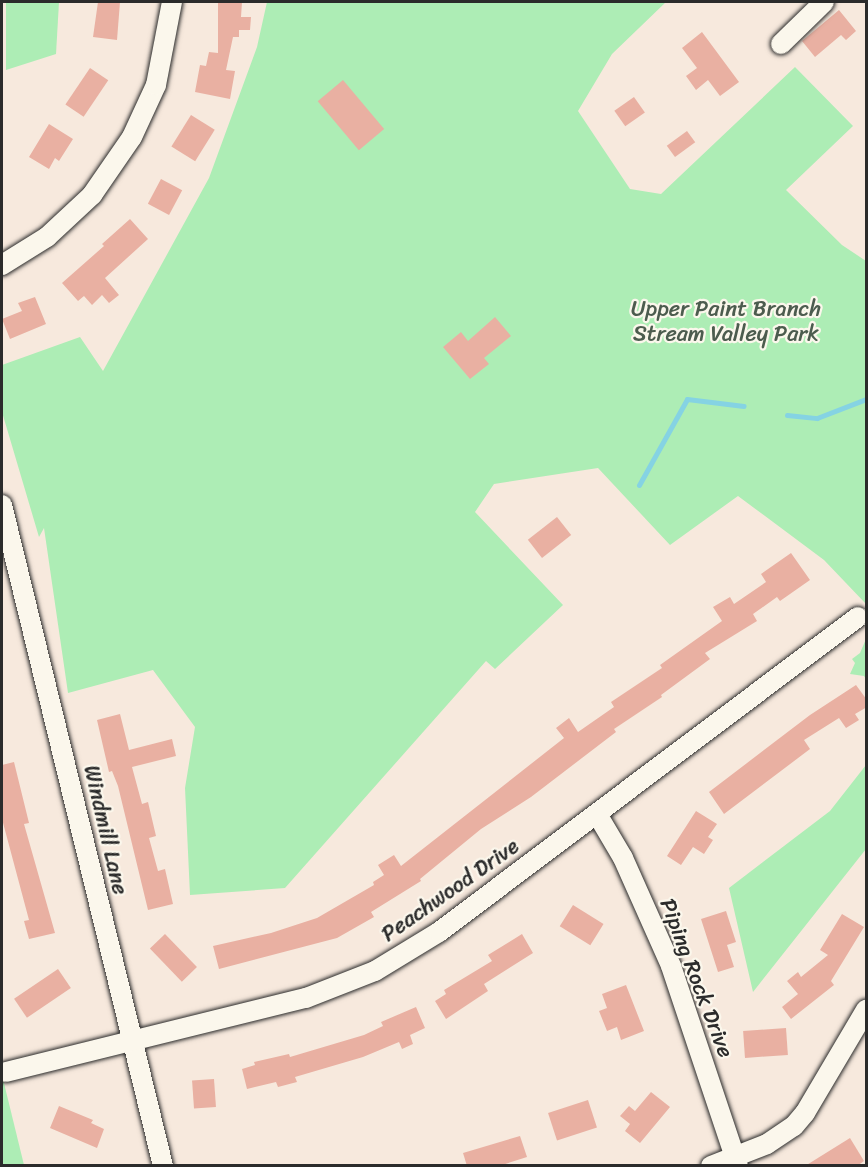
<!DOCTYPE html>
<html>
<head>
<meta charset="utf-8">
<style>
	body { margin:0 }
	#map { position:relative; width:868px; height:1167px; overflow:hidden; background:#f7e9dd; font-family:Sriracha,sans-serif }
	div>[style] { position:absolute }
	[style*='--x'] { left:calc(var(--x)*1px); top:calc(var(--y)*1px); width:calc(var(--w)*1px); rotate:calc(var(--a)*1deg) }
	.green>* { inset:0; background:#adedb5 }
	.stream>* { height:5px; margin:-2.5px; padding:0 2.5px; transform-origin:2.5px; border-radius:2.5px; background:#85d3e3 }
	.building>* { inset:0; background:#e9b0a2; transform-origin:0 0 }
	.roads { filter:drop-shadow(0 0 2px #2b2b2b) drop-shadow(0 0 2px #2b2b2b) }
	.minor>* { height:20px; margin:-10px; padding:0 10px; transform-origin:10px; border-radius:10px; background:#fbf7ec }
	span { translate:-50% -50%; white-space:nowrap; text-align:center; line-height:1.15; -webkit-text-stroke:4.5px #fbf7ec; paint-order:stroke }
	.park-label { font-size:22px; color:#4c5c4e }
	.street-label { font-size:22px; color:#2b2b2b }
	.frame { position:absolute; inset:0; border:3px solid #2b2b2b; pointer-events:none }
</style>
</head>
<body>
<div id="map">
	<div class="green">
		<i style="clip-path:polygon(6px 2px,59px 2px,56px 54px,6px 70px)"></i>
		<i style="clip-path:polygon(267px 2px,666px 2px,612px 54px,578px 111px,630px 189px,661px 194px,795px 67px,853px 126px,786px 190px,842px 245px,866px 261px,866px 604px,824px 560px,738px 496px,670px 545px,598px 468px,494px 484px,475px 512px,563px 605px,495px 669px,486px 661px,285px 888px,190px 895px,185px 788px,195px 727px,153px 670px,68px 693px,44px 528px,39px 537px,2px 412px,2px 365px,80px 337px,103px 371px,209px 178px,257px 47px)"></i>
		<i style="clip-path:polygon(866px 639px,866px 679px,864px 676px,850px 674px,855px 663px,852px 659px,860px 653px)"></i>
		<i style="clip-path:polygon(866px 765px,866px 849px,753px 992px,729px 888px,830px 811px)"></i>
		<i style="clip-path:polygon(2px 1075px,24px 1165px,2px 1165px)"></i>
	</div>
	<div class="stream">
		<i style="--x:787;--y:415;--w:30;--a:6"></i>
		<i style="--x:817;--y:418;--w:53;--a:-21.2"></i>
		<i style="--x:639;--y:485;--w:98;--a:-60.8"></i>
		<i style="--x:687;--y:399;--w:57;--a:7"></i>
	</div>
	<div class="building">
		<i style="clip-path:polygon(98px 2px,120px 2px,117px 40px,93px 37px)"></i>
		<i style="clip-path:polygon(218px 2px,242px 2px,241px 17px,251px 17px,250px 30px,239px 30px,239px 37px,233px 37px,226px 70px,235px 71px,230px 99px,195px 92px,200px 65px,206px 66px,209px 52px,218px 53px)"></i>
		<i style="clip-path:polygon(839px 10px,856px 31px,846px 40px,841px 35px,815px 57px,802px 41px)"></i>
		<i style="clip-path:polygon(702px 32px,739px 82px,720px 96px,708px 80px,696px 90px,686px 76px,697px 68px,682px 48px)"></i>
		<i style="left:90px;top:68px;width:22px;height:44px;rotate:34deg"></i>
		<i style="left:343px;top:80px;width:64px;height:33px;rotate:50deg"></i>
		<i style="left:634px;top:97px;width:19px;height:24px;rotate:55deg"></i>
		<i style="left:191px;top:115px;width:28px;height:37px;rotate:32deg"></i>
		<i style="clip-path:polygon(49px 124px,73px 139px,59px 161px,55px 158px,49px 169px,29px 157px)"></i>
		<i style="left:687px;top:131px;width:14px;height:25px;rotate:54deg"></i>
		<i style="left:161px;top:179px;width:24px;height:28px;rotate:28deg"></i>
		<i style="clip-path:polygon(130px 219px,148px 239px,105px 278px,119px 295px,109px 303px,102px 295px,92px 305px,84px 296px,78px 301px,62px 283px,104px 246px,102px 244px)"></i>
		<i style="clip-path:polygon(35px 297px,46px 324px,10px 339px,2px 319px,22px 311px,18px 303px)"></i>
		<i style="clip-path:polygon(495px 317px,511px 336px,484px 358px,489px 364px,470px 379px,443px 347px,461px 332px,468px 341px)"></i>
		<i style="left:557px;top:517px;width:23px;height:37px;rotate:52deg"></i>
		<i style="clip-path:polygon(791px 553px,810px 580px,780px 601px,777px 597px,753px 614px,757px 621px,705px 653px,710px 659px,661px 695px,662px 697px,614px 729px,616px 732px,531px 797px,481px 829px,420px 879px,421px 881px,371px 912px,374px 917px,337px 938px,219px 969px,213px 946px,271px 933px,317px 918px,374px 885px,373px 882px,384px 875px,378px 865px,394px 855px,401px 866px,564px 738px,556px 728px,569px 718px,578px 732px,614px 707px,611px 702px,662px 668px,660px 665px,722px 621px,713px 607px,730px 597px,734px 604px,766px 582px,761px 574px)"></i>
		<i style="clip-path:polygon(856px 685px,867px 700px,867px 707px,855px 714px,859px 720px,846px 728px,839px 718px,804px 740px,810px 749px,724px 814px,709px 792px,810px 715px)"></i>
		<i style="clip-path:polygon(120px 714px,129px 750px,172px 739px,176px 756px,132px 767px,142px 804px,148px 802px,156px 836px,149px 838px,158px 871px,165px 869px,173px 904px,148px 910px,118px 786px,112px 771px,109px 772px,97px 720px)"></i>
		<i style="clip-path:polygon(14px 762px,29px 823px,24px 824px,55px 933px,29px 939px,24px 921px,29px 920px,2px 819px,2px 765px)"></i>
		<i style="clip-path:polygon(696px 811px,717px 824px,708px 837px,713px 840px,704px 854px,693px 847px,681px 865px,667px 856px)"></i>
		<i style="left:573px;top:905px;width:36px;height:25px;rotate:32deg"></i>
		<i style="clip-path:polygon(726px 911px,736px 942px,727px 945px,734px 967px,718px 972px,701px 919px)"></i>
		<i style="clip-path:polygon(842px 914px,864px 927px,831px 981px,834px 985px,791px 1019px,782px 1007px,798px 994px,787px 981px,798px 972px,801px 977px,828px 955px,820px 950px)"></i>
		<i style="left:165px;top:934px;width:46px;height:21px;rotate:46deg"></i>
		<i style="clip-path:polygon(522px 934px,533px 953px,484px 984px,488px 991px,446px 1019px,435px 1001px,446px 994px,444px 990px,492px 961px,488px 955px)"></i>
		<i style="left:58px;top:969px;width:23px;height:53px;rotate:56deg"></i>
		<i style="clip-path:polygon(626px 985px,644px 1031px,621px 1040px,617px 1027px,607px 1031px,599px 1011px,607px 1008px,602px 994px)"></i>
		<i style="clip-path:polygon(416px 1007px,425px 1028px,410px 1035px,413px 1044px,402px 1049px,399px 1042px,363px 1057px,295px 1077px,297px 1082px,278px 1087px,276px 1082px,247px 1089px,242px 1069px,255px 1065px,254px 1062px,289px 1054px,290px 1057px,364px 1035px,383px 1026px,381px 1022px)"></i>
		<i style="left:786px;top:1028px;width:27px;height:43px;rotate:86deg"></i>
		<i style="left:214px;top:1079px;width:28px;height:22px;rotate:86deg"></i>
		<i style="clip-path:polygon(651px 1092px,670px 1107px,640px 1143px,625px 1131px,630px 1124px,620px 1116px,629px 1106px,635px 1111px)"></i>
		<i style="left:588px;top:1100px;width:29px;height:42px;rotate:72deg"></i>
		<i style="clip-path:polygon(59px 1106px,93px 1120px,91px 1123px,104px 1129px,97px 1148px,50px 1128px)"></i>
		<i style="clip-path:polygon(520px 1136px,527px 1157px,499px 1166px,467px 1166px,463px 1153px)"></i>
		<i style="clip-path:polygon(850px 1138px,864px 1161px,857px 1166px,805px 1166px)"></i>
	</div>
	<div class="roads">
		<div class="minor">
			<i style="--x:781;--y:44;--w:60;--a:-44.3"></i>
			<i style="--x:2;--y:265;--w:53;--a:-31.9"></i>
			<i style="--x:47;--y:237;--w:62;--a:-43"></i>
			<i style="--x:92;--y:195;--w:70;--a:-55.4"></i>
			<i style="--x:132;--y:137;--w:57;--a:-65.2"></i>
			<i style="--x:156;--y:85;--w:85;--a:-79.1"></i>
			<i style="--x:2;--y:505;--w:680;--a:76.31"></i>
			<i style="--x:597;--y:814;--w:51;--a:59.4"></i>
			<i style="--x:623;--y:858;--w:118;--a:66"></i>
			<i style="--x:671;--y:966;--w:211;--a:71.5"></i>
			<i style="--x:6;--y:1072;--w:309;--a:-13.9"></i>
			<i style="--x:306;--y:998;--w:74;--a:-21.4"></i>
			<i style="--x:375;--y:971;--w:75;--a:-31.4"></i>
			<i style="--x:439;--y:932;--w:524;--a:-36.94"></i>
			<i style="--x:711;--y:1166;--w:60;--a:-21.4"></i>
			<i style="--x:767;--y:1144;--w:32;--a:-34"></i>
			<i style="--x:794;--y:1126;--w:17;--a:-50"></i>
			<i style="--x:805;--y:1113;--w:120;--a:-59.4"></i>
		</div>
	</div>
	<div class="park-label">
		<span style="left:726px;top:321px">Upper Paint Branch<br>Stream Valley Park</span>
	</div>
	<div class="street-label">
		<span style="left:106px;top:830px;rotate:77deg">Windmill Lane</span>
		<span style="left:450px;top:890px;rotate:-35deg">Peachwood Drive</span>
		<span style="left:697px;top:978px;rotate:69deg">Piping Rock Drive</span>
	</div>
	<div class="frame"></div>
</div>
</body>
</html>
